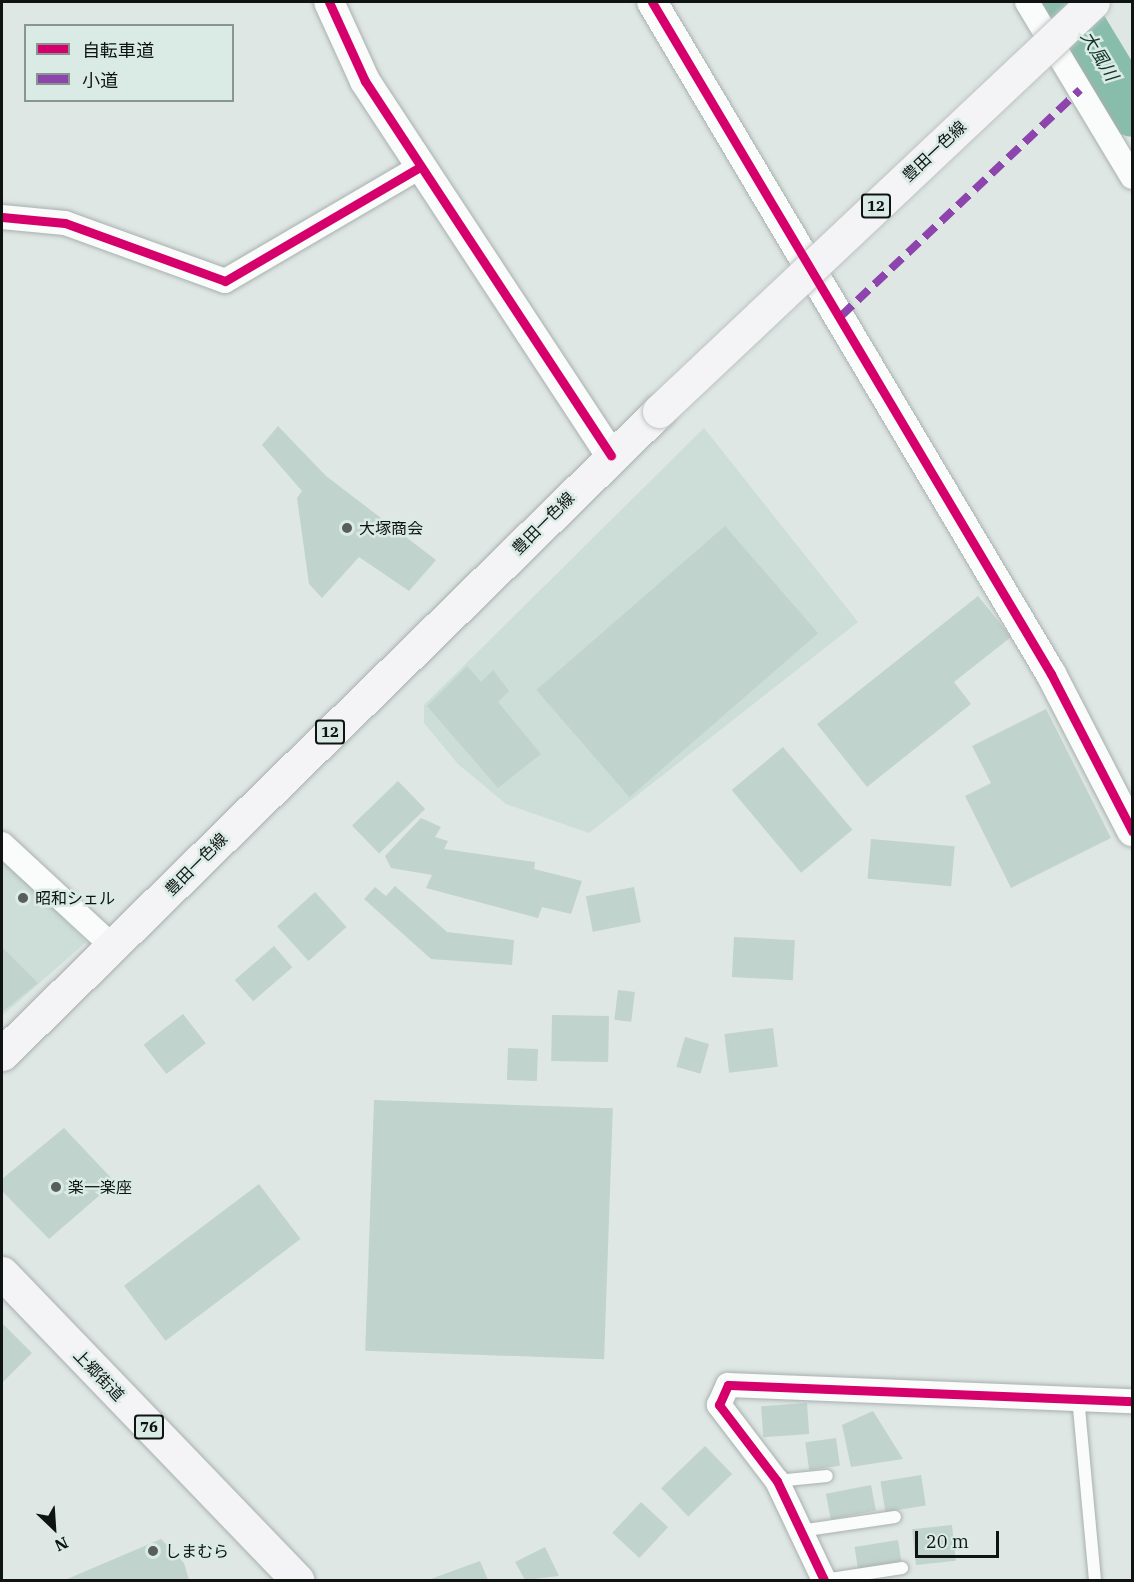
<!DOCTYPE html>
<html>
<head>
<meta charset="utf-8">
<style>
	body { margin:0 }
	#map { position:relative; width:1134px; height:1582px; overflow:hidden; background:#dee7e4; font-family:"IBM Plex Serif","Noto Sans JP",serif }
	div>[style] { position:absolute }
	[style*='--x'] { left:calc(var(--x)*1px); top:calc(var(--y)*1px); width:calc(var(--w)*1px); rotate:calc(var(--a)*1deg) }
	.built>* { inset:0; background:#ccded7 }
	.river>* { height:51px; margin:-25.5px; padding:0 25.5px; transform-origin:25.5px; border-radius:25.5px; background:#89bdab }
	.building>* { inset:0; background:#c1d3cd; transform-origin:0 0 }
	.roads { filter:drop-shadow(0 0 2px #a9b0ae) drop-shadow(0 0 2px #a9b0ae) }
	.service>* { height:12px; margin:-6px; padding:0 6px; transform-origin:6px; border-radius:6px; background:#fafbfb }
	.minor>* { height:24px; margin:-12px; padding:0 12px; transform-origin:12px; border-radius:12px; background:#fafbfb }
	.tertiary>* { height:30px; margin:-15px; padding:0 15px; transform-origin:15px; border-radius:15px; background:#fafbfb }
	.primary>* { height:33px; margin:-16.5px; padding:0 16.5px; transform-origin:16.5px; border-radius:16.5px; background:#f4f4f7 }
	.bridges { filter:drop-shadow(0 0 2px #bec3c2) drop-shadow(0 0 2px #bec3c2) }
	.primary-bridge>* { height:33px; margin:-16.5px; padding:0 16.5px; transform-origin:16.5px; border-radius:16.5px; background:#f4f4f7 }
	.quiet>* { height:8px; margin-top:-4px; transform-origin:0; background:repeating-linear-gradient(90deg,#8e44ad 0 15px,transparent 0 23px) }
	.cycleway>* { height:9px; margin:-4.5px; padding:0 4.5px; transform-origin:4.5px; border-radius:4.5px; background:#d6006c }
	.dots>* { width:16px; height:16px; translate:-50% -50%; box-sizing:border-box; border:3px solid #daebe5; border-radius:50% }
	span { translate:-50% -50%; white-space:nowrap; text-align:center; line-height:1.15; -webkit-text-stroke:5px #daebe5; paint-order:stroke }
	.shield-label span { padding:2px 4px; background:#daebe5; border:2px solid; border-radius:4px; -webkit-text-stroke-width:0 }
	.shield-label { font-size:15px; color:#0f1412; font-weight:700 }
	.street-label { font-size:16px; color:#0f1412 }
	.poi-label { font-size:16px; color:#0f1412 }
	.left { translate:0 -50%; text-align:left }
	.water-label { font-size:18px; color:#12342a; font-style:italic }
	.frame { position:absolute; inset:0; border:3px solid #0f1412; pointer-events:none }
	.legend { position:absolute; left:24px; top:24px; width:210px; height:78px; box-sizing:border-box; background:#daebe5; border:2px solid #899591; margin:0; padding:8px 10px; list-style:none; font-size:18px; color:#0f1412 }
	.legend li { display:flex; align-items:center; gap:12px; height:30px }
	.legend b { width:30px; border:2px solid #899591 }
	.north { position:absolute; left:24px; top:1498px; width:60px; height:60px; -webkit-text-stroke:4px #daebe5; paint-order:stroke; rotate:155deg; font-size:16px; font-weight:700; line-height:24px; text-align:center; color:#0f1412 }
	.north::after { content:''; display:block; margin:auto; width:21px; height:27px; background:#0f1412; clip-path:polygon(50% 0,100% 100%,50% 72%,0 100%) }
	.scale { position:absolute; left:915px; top:1531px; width:84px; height:27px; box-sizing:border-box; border:3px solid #0f1412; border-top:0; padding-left:8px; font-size:18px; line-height:21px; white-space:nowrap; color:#0f1412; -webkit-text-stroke:4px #daebe5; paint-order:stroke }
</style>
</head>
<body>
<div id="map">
	<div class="built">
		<i style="clip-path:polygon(704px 428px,858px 622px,589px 833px,506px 804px,458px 764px,424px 723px,424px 705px)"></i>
		<i style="clip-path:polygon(2px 855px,86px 942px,2px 1016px)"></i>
	</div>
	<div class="river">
		<i style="--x:1066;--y:2;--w:127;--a:58.8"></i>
	</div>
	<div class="building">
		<i style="clip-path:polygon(278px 426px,326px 476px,436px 560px,409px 591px,359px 557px,322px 598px,309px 584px,297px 498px,302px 491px,262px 445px)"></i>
		<i style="left:725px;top:526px;width:142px;height:250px;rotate:49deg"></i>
		<i style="clip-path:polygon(978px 596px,1011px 637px,954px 682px,971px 704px,867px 787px,817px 724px)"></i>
		<i style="clip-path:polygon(467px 666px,481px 682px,493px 670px,509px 691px,498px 702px,541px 754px,498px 788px,427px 706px)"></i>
		<i style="clip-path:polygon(1046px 709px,1111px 838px,1011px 888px,965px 796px,991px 783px,972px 746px)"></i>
		<i style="left:783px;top:747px;width:108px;height:67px;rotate:50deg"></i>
		<i style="left:398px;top:781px;width:39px;height:64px;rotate:46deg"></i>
		<i style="clip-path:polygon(421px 818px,441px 827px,435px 837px,448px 841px,444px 849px,535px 862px,534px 869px,582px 881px,571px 914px,542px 907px,538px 918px,426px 888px,432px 875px,391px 868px,385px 856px)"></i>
		<i style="left:871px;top:839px;width:84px;height:40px;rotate:5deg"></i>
		<i style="clip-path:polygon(395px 886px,447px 932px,514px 940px,512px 965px,431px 959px,364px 899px,375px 887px,386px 896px)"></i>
		<i style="left:634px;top:887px;width:36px;height:49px;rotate:79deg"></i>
		<i style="left:315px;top:892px;width:47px;height:51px;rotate:48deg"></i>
		<i style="left:734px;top:937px;width:61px;height:40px;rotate:3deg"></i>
		<i style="left:274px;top:946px;width:28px;height:52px;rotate:49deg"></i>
		<i style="clip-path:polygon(3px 948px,38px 983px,2px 1012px,2px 949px)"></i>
		<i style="left:618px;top:990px;width:17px;height:30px;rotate:7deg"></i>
		<i style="left:183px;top:1014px;width:37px;height:50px;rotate:52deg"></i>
		<i style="left:552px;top:1015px;width:57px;height:46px;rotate:1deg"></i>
		<i style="left:773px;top:1028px;width:39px;height:49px;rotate:83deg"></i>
		<i style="left:685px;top:1037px;width:25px;height:31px;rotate:16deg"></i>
		<i style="left:508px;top:1048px;width:30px;height:32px;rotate:2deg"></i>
		<i style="left:374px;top:1100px;width:239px;height:251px;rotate:2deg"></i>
		<i style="clip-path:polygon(64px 1128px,115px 1182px,49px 1239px,2px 1191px,2px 1179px)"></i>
		<i style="left:259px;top:1184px;width:69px;height:169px;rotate:53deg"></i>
		<i style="clip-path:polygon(2px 1323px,32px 1353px,2px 1383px)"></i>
		<i style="left:807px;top:1403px;width:31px;height:46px;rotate:86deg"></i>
		<i style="clip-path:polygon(873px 1411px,903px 1459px,851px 1467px,842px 1425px)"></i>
		<i style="left:836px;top:1438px;width:28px;height:31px;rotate:82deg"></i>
		<i style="left:705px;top:1446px;width:39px;height:61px;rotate:46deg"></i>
		<i style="left:921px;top:1475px;width:31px;height:41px;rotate:81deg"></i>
		<i style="left:871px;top:1485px;width:26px;height:46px;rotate:79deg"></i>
		<i style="left:641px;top:1502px;width:37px;height:42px;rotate:43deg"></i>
		<i style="left:952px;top:1525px;width:36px;height:40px;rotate:84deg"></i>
		<i style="clip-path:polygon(161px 1539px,184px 1563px,189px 1580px,65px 1580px)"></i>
		<i style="left:898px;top:1540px;width:24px;height:44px;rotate:81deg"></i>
		<i style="clip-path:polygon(545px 1547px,559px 1576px,525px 1580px,515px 1562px)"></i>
		<i style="clip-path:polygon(480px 1561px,488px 1580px,428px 1580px)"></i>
	</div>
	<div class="roads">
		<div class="service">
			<i style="--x:1078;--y:1397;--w:184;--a:84.7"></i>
			<i style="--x:777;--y:1481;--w:50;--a:-5.7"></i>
			<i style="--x:800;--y:1531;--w:96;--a:-8.4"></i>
			<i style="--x:824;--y:1580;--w:79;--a:-8.7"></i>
		</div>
		<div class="minor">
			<i style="--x:1027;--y:2;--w:204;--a:59"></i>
			<i style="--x:2;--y:217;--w:63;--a:5.4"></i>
			<i style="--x:65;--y:223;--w:170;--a:19.9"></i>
			<i style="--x:225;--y:281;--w:226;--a:-30.3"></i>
			<i style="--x:2;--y:844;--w:150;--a:42.8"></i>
			<i style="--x:824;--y:1580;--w:110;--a:-115.4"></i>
			<i style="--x:777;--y:1481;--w:96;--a:-127.3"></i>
			<i style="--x:719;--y:1405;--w:22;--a:-66"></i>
			<i style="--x:728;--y:1385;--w:404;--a:2.3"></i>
		</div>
		<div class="tertiary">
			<i style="--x:329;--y:2;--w:87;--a:65.5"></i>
			<i style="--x:365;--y:81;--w:448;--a:56.7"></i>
			<i style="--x:652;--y:2;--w:782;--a:59.3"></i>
			<i style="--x:1051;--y:674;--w:177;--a:62.7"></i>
		</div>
		<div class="primary">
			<i style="--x:2;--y:1054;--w:919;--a:-44.38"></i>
			<i style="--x:2;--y:1273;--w:426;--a:46.1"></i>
		</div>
	</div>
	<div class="bridges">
		<div class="primary-bridge">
			<i style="--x:659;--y:411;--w:596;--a:-43.3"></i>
		</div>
	</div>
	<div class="quiet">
		<i style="--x:841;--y:316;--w:329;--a:-43.4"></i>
	</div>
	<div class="cycleway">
		<i style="--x:329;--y:2;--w:87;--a:65.5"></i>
		<i style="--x:365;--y:81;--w:448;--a:56.7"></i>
		<i style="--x:652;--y:2;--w:782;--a:59.3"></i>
		<i style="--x:1051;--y:674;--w:177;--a:62.7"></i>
		<i style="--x:2;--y:217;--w:63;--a:5.4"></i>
		<i style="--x:65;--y:223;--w:170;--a:19.9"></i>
		<i style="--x:225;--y:281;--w:226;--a:-30.3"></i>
		<i style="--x:824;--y:1580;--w:110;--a:-115.4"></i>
		<i style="--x:777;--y:1481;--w:96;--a:-127.3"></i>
		<i style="--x:719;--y:1405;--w:22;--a:-66"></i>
		<i style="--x:728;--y:1385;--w:404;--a:2.3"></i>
	</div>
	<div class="dots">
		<i style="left:347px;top:528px;background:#575e5c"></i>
		<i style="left:23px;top:898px;background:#575e5c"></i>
		<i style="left:56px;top:1187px;background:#575e5c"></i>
		<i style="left:153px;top:1551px;background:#575e5c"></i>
	</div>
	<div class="shield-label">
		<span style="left:876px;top:206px">12</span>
		<span style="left:330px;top:732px">12</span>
		<span style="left:149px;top:1427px">76</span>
	</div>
	<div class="street-label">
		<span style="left:934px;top:151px;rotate:-43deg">豊田一色線</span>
		<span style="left:543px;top:523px;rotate:-45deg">豊田一色線</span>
		<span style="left:196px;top:864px;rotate:-45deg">豊田一色線</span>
		<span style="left:99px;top:1375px;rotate:46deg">上郷街道</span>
	</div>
	<div class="poi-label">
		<span class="left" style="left:359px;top:528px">大塚商会</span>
		<span class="left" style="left:35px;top:898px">昭和シェル</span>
		<span class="left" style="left:68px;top:1187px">楽一楽座</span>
		<span class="left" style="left:165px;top:1551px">しまむら</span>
	</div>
	<div class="water-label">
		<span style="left:1099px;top:56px;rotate:59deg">大風川</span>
	</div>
	<div class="frame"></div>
	<ul class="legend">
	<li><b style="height:8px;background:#d6006c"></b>自転車道</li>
	<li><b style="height:8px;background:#8e44ad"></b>小道</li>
	</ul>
	<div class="north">N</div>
	<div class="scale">20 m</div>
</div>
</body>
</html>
